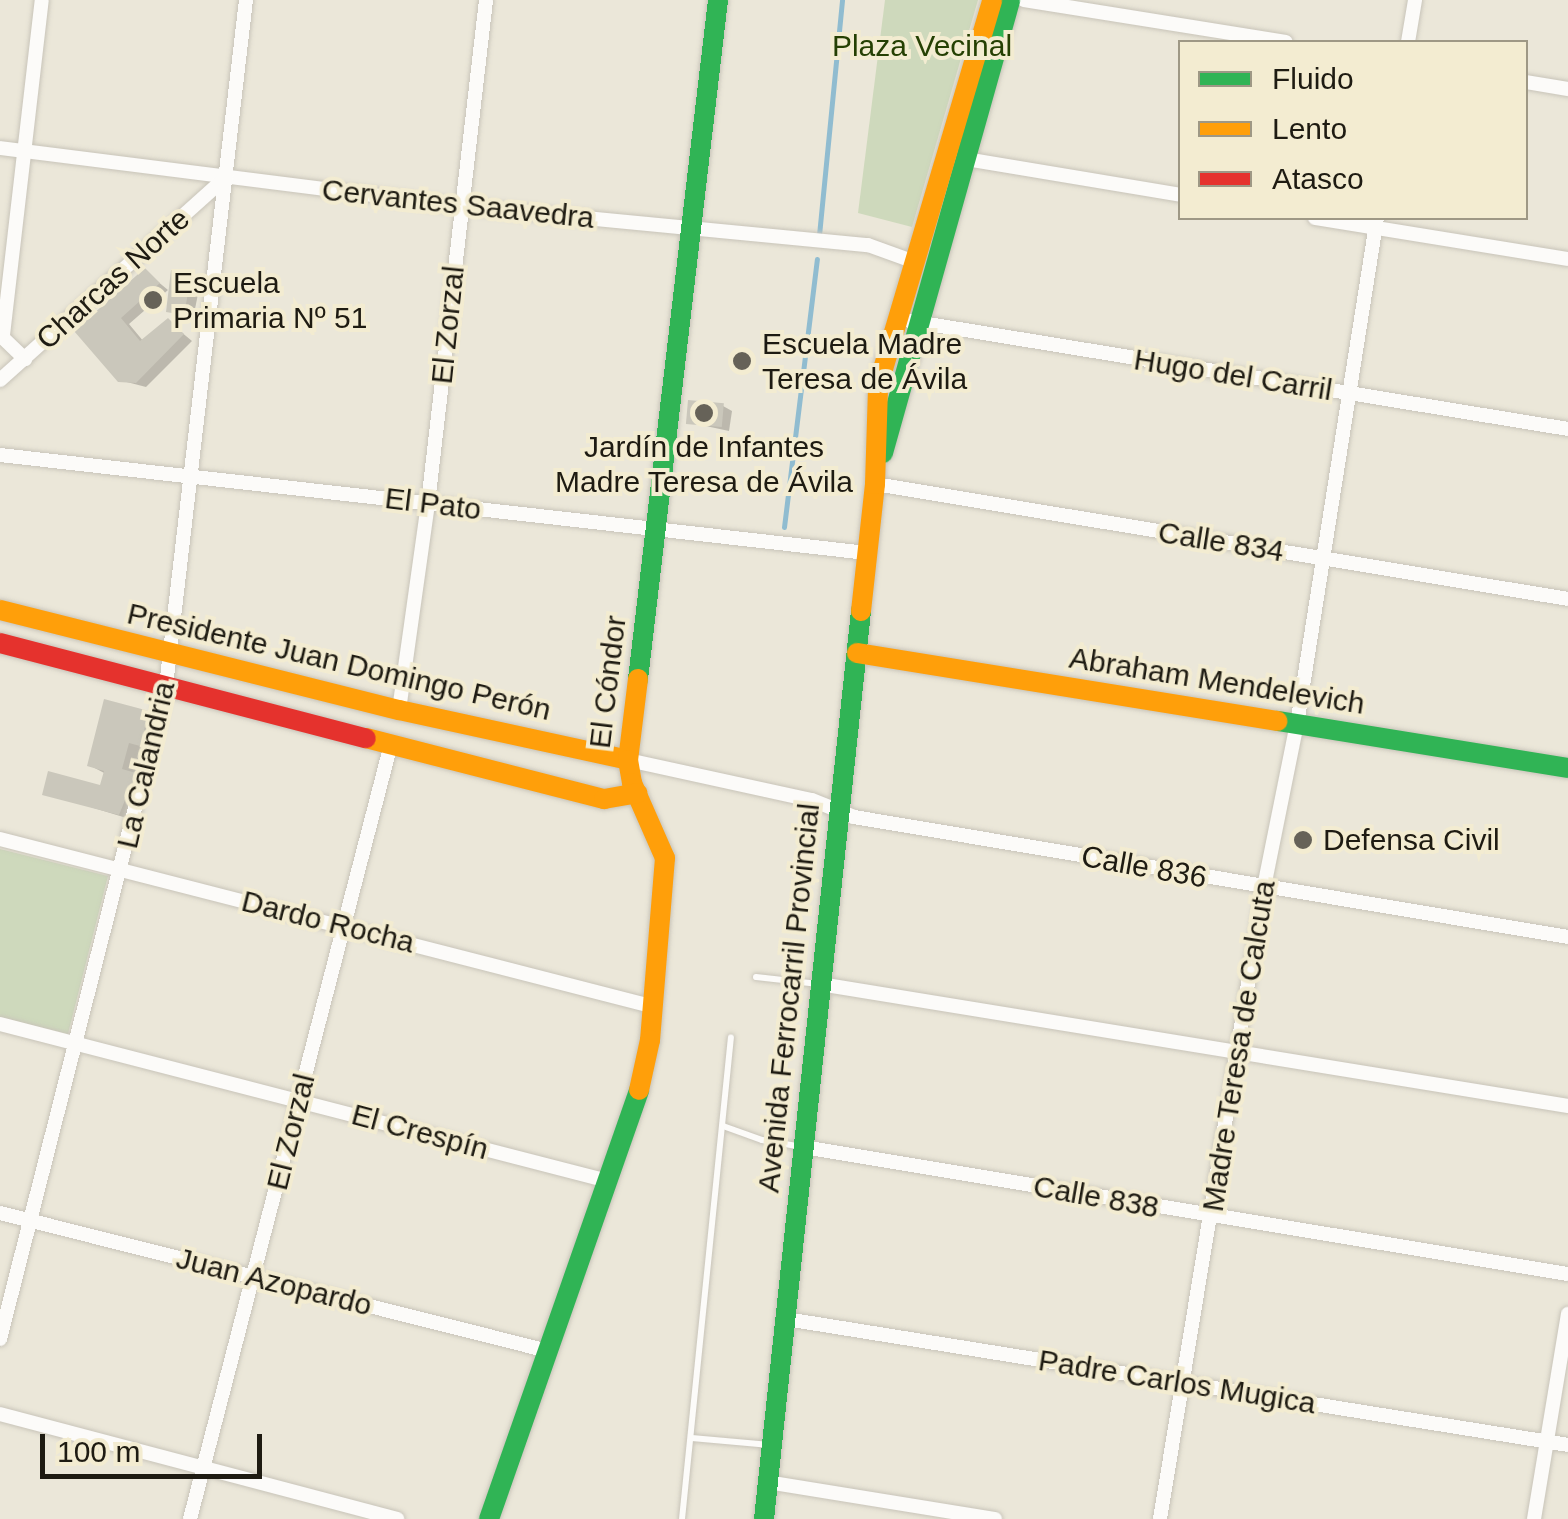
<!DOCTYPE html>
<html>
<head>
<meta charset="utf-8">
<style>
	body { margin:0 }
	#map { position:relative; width:1568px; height:1519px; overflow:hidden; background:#ebe7d9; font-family:Helvetica,sans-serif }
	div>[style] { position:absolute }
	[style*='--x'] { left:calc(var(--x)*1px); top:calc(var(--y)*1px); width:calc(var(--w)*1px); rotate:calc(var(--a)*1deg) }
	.green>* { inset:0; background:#ced9bc }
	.shadow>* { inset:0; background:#0003 }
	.stream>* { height:5px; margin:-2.5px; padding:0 2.5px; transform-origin:2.5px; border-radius:2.5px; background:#90bcd0 }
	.building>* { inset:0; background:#cac7bb; transform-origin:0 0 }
	.roads { filter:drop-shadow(0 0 2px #c8c4b9) drop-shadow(0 0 2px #c8c4b9) }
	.lane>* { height:6px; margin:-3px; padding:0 3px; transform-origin:3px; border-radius:3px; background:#fcfbf9 }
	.street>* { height:14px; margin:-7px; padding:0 7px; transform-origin:7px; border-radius:7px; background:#fcfbf9 }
	.fast>* { height:20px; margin:-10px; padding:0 10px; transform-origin:10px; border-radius:10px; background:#30b455 }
	.slow>* { height:20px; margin:-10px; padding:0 10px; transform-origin:10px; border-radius:10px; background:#ff9f0a }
	.jam>* { height:20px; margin:-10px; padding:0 10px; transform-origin:10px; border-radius:10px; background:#e5322d }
	.dots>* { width:28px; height:28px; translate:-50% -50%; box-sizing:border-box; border:5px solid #f3ecd1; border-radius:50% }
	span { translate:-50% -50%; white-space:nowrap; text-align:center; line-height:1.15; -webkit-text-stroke:8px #f3ecd1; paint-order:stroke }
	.park-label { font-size:30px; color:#254003 }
	.street-label { font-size:30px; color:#1e1b12 }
	.poi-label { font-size:30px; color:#1e1b12 }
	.left { translate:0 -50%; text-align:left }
	.legend { position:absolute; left:1178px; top:40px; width:350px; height:180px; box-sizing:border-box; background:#f3ecd1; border:2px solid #9e9885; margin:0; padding:12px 18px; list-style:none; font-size:30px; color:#1e1b12 }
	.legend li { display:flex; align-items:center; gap:20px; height:50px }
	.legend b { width:50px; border:2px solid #9e9885 }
	.scale { position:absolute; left:40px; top:1434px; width:222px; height:45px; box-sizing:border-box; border:5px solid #1e1b12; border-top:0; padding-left:12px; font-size:30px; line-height:35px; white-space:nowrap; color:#1e1b12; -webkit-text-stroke:8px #f3ecd1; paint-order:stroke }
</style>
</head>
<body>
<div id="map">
	<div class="green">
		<i style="clip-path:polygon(885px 0,978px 0,912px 227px,858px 213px)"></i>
		<i style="clip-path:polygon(0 849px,108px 876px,68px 1034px,0 1017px)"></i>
	</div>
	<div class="shadow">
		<i style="clip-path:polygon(145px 271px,168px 290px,129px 324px,144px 342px,168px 321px,192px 341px,146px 387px,119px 380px,77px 331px)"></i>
		<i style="clip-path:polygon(191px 274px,201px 279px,193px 319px,168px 311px)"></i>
		<i style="clip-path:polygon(723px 406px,732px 411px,729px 431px,687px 422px)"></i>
		<i style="clip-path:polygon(148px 713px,161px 721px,153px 752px,142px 749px,136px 775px,148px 783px,133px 820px,45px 793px,102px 788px,106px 774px,89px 765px)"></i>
	</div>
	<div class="stream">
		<i style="--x:819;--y:235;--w:236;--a:-84.4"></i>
		<i style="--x:784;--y:527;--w:270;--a:-83"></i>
	</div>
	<div class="building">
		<i style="clip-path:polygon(145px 268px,160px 283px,121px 318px,140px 341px,168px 318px,184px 334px,136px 383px,118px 382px,74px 331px)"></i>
		<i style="clip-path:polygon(171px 270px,192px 271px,184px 315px,166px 312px)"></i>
		<i style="left:688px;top:400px;width:36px;height:24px;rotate:5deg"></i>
		<i style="clip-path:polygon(104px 699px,149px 711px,140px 746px,129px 743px,122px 769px,136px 773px,119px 815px,42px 795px,48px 771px,100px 785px,104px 771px,87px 766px)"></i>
	</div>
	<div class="roads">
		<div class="lane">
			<i style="--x:756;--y:977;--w:63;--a:6.3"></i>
			<i style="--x:723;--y:1126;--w:41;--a:19.7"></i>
			<i style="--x:762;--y:1140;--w:41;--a:9.9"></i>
			<i style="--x:692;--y:1438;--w:78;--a:5.1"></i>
			<i style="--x:682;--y:1519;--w:484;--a:-84.2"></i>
		</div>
		<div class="street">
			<i style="--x:1024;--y:0;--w:265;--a:9.1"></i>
			<i style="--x:1408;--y:42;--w:43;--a:-80.5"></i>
			<i style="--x:1526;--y:82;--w:43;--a:9.5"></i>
			<i style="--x:0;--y:148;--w:465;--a:7.2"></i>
			<i style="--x:461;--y:206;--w:409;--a:5.5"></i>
			<i style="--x:868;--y:245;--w:50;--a:19.9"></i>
			<i style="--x:960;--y:158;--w:223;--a:9.5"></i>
			<i style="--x:1315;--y:218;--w:256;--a:9.2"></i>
			<i style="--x:898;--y:319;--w:679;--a:9.32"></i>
			<i style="--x:0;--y:335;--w:35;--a:44"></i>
			<i style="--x:3;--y:335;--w:337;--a:-83.4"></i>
			<i style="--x:0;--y:380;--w:304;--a:-41.9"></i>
			<i style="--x:0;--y:455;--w:873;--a:6.45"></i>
			<i style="--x:875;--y:484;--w:702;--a:9.42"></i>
			<i style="--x:399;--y:710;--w:209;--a:-82"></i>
			<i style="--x:428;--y:503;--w:506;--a:-83.42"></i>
			<i style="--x:628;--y:760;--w:188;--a:12.3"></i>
			<i style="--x:812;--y:800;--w:45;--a:22"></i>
			<i style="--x:854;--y:817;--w:724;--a:9.54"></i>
			<i style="--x:0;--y:839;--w:676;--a:14.39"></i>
			<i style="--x:820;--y:984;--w:758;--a:9.26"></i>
			<i style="--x:0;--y:1024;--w:628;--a:14.48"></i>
			<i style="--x:803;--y:1147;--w:775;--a:9.43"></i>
			<i style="--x:0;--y:1213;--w:565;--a:14.13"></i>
			<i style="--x:786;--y:1319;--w:792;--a:9.15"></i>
			<i style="--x:0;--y:1339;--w:674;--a:-75.74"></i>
			<i style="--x:166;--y:686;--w:691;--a:-83.35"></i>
			<i style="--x:0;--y:1414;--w:411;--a:14.8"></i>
			<i style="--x:767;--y:1482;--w:231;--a:9.2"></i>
			<i style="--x:190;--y:1519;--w:801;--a:-75.46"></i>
			<i style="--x:1160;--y:1519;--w:640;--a:-80.66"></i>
			<i style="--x:1264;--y:887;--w:166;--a:-78.6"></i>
			<i style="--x:1297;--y:724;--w:512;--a:-81.02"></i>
			<i style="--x:1534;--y:1519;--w:208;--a:-80.6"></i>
		</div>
		<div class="fast">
			<i style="--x:883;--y:453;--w:470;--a:-74.3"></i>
			<i style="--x:638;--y:679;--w:684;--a:-83.28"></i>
			<i style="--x:1278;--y:721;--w:294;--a:9.2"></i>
			<i style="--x:489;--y:1519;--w:454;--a:-70.7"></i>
			<i style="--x:764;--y:1519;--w:913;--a:-83.9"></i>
		</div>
		<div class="slow">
			<i style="--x:0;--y:610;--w:411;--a:14.1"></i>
			<i style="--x:399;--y:710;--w:234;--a:12.3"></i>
			<i style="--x:861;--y:611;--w:128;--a:-83.7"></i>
			<i style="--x:875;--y:484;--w:98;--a:-88.2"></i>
			<i style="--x:878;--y:386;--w:402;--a:-73.5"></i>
			<i style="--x:857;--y:653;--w:426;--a:9.2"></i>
			<i style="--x:638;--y:679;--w:82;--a:97"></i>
			<i style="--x:628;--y:760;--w:23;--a:80"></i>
			<i style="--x:632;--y:783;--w:82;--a:66.3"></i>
			<i style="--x:665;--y:858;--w:183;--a:94.7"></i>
			<i style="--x:650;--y:1040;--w:51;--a:102.4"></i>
			<i style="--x:366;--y:738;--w:246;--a:14.4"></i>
			<i style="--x:604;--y:799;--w:34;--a:-10"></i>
		</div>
		<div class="jam">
			<i style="--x:0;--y:643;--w:378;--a:14.6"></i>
		</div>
	</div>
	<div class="dots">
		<i style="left:153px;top:300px;background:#666258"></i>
		<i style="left:742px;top:361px;background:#666258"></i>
		<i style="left:704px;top:413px;background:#666258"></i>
		<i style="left:1303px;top:840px;background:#666258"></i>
	</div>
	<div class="park-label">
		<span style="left:922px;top:46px">Plaza Vecinal</span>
	</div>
	<div class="street-label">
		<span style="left:458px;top:204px;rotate:6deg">Cervantes Saavedra</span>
		<span style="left:113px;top:279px;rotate:-42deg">Charcas Norte</span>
		<span style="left:448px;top:325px;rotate:-84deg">El Zorzal</span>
		<span style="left:1233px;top:375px;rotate:9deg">Hugo del Carril</span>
		<span style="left:433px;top:504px;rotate:7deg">El Pato</span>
		<span style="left:1221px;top:542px;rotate:9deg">Calle 834</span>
		<span style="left:339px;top:662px;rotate:13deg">Presidente Juan Domingo Perón</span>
		<span style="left:1217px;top:681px;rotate:9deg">Abraham Mendelevich</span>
		<span style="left:608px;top:682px;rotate:-83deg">El Cóndor</span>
		<span style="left:146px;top:765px;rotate:-77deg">La Calandria</span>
		<span style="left:1144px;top:867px;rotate:10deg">Calle 836</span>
		<span style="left:328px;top:922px;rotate:14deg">Dardo Rocha</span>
		<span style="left:789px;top:998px;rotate:-84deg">Avenida Ferrocarril Provincial</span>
		<span style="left:1239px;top:1046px;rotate:-81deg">Madre Teresa de Calcuta</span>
		<span style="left:291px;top:1132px;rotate:-76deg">El Zorzal</span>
		<span style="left:420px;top:1132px;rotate:15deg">El Crespín</span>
		<span style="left:1096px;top:1197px;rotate:10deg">Calle 838</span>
		<span style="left:274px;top:1282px;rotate:14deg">Juan Azopardo</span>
		<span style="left:1177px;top:1382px;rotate:9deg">Padre Carlos Mugica</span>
	</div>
	<div class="poi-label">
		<span class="left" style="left:173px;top:300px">Escuela<br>Primaria Nº 51</span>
		<span class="left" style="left:762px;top:361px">Escuela Madre<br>Teresa de Ávila</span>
		<span style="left:704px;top:464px">Jardín de Infantes<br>Madre Teresa de Ávila</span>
		<span class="left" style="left:1323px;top:840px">Defensa Civil</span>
	</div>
	<ul class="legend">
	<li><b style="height:12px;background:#30b455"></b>Fluido</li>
	<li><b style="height:12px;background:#ff9f0a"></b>Lento</li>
	<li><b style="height:12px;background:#e5322d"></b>Atasco</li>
	</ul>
	<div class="scale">100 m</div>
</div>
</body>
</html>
